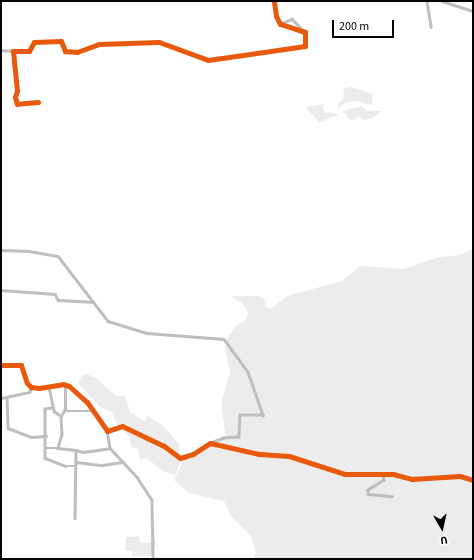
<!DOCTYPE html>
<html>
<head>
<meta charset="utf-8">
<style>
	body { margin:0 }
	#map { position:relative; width:474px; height:560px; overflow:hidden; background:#fff; font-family:"Source Sans 3",sans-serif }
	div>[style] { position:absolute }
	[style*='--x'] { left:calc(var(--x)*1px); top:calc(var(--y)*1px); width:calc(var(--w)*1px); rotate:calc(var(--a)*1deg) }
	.green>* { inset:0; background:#ececec }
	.minor>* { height:2.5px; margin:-1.25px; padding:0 1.25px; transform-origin:1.25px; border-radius:1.25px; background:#bebebe }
	.cycleway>* { height:5px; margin:-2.5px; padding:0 2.5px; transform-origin:2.5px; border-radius:2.5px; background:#e8590c }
	span { translate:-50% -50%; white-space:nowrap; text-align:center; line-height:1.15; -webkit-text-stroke:3px #fff; paint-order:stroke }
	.frame { position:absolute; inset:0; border:2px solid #000; pointer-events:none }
	.north { position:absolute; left:422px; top:508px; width:40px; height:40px; -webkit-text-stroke:3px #fff; paint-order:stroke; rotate:171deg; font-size:11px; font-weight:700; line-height:16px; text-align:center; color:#000 }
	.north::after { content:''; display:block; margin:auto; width:14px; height:18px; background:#000; clip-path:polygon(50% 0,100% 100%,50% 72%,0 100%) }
	.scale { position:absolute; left:332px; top:20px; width:62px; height:18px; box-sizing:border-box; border:2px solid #000; border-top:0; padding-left:5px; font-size:12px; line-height:14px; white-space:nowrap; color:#000; -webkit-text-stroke:3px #fff; paint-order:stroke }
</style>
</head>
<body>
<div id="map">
	<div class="green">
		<i style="clip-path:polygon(352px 87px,373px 94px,372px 105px,357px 101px,345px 103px,338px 108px,338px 103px,343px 99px,344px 88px)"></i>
		<i style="clip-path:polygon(325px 104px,322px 107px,325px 113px,330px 112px,339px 115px,319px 122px,305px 107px)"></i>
		<i style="clip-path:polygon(361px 106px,367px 111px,381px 111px,373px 118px,364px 120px,358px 116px,354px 120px,349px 119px,343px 111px)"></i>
		<i style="clip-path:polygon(473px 249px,473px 559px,253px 559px,256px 553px,251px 536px,231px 516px,224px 501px,189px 493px,174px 480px,187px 453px,226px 438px,221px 404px,230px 372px,225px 350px,227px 339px,236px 326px,246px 320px,248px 313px,243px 304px,231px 296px,258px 296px,264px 299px,266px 307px,271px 309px,287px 296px,342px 281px,360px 266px,404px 269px,436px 258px,460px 255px)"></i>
		<i style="clip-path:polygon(87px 374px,96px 378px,116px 396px,125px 396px,130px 412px,144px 421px,148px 416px,163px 426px,179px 444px,180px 464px,175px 475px,165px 472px,146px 458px,140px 460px,138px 449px,131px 447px,130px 437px,117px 424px,112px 412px,100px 407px,78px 383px,82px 375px)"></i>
		<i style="clip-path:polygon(139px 536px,140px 542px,149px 543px,155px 539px,156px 546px,151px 556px,132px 556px,132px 551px,125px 551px,126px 537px)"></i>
	</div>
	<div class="minor">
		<i style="--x:182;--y:1;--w:79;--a:0"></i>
		<i style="--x:427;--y:1;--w:26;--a:81"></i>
		<i style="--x:442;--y:1;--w:33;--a:18"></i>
		<i style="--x:280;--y:24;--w:13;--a:-23"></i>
		<i style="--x:292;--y:19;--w:13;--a:45"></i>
		<i style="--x:1;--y:50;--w:12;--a:5"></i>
		<i style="--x:38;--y:102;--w:21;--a:175"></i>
		<i style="--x:17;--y:104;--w:7;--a:-106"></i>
		<i style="--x:15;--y:97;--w:6;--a:-72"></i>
		<i style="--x:17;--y:91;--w:40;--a:-95.7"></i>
		<i style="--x:13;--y:51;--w:16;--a:0"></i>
		<i style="--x:29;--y:51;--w:10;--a:-61"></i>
		<i style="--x:34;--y:42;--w:27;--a:-2"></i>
		<i style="--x:61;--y:41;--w:11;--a:68"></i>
		<i style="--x:65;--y:51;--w:12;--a:5"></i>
		<i style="--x:77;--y:52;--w:23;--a:-20"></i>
		<i style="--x:99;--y:44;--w:60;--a:-1.9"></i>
		<i style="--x:159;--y:42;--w:52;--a:20.2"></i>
		<i style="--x:208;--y:60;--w:98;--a:-8.2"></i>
		<i style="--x:305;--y:46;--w:14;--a:-90"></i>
		<i style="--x:305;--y:32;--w:26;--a:-162"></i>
		<i style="--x:280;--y:24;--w:9;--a:-117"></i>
		<i style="--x:276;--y:16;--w:15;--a:-98"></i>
		<i style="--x:1;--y:250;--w:28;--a:2"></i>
		<i style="--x:29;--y:251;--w:29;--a:10"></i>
		<i style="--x:58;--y:256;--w:82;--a:52.4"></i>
		<i style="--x:108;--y:321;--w:41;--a:17.1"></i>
		<i style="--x:147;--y:333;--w:77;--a:4.5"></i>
		<i style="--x:224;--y:339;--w:41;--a:54"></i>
		<i style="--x:248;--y:372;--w:46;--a:70.8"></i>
		<i style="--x:263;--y:415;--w:23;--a:180"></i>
		<i style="--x:240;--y:415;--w:22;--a:93"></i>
		<i style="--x:239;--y:437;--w:15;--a:176"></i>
		<i style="--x:224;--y:438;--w:15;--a:160"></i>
		<i style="--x:1;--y:290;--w:54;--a:4.2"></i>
		<i style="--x:55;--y:294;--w:7;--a:63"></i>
		<i style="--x:58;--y:300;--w:33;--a:3"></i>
		<i style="--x:1;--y:365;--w:20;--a:0"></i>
		<i style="--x:21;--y:365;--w:19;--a:72"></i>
		<i style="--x:27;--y:383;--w:6;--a:45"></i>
		<i style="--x:31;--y:387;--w:8;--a:7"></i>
		<i style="--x:39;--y:388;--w:24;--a:-9"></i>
		<i style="--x:63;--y:384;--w:6;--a:18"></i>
		<i style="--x:69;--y:386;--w:24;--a:42"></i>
		<i style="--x:87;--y:402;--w:35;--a:55"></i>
		<i style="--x:107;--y:431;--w:16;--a:-18"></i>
		<i style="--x:122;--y:426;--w:47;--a:25.5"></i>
		<i style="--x:164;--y:446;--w:20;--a:37"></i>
		<i style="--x:180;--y:458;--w:14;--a:-17"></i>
		<i style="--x:193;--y:454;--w:20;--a:-33"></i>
		<i style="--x:210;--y:443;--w:50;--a:12.7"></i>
		<i style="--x:259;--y:454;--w:30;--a:4"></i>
		<i style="--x:289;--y:456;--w:59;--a:17.8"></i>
		<i style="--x:345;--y:474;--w:48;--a:0"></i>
		<i style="--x:393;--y:474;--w:20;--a:15"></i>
		<i style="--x:412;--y:479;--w:48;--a:-3.6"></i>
		<i style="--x:460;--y:476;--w:14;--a:17"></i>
		<i style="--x:49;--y:387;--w:25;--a:78"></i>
		<i style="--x:54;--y:411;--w:9;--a:36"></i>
		<i style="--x:61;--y:416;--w:18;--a:87"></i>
		<i style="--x:62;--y:434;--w:15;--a:106"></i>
		<i style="--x:58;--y:448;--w:18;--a:6"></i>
		<i style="--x:76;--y:450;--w:68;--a:90.8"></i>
		<i style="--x:7;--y:397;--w:31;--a:88"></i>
		<i style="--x:8;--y:428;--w:25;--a:21"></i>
		<i style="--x:31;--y:437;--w:15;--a:-4"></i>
		<i style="--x:1;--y:398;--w:29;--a:-12"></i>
		<i style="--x:29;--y:392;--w:5;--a:-68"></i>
		<i style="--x:52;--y:408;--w:7;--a:172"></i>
		<i style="--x:45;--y:409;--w:49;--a:90"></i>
		<i style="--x:45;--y:458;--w:22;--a:21"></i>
		<i style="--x:66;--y:466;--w:10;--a:0"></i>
		<i style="--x:64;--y:411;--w:30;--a:0"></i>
		<i style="--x:61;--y:416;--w:8;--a:-60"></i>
		<i style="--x:65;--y:409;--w:24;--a:-90"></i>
		<i style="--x:107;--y:431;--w:17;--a:80"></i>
		<i style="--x:110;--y:448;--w:40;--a:47"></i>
		<i style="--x:137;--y:477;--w:27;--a:57"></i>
		<i style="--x:152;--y:500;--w:59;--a:89"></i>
		<i style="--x:45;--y:448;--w:14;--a:0"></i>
		<i style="--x:76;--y:450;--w:7;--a:16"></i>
		<i style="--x:83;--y:452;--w:27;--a:-8"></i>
		<i style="--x:76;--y:462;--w:26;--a:7"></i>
		<i style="--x:102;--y:465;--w:21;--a:-8"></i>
		<i style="--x:383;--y:474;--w:6;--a:81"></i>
		<i style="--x:384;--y:480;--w:19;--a:148"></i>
		<i style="--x:368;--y:490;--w:4;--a:90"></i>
		<i style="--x:368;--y:494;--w:24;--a:5"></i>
	</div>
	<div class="cycleway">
		<i style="--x:38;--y:102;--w:21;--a:175"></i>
		<i style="--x:17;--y:104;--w:7;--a:-106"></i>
		<i style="--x:15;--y:97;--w:6;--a:-72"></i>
		<i style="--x:17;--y:91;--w:40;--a:-95.7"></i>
		<i style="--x:13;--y:51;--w:16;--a:0"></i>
		<i style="--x:29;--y:51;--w:10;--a:-61"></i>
		<i style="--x:34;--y:42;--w:27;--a:-2"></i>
		<i style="--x:61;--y:41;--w:11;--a:68"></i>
		<i style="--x:65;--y:51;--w:12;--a:5"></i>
		<i style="--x:77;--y:52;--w:23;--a:-20"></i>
		<i style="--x:99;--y:44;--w:60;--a:-1.9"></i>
		<i style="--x:159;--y:42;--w:52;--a:20.2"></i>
		<i style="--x:208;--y:60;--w:98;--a:-8.2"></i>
		<i style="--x:305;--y:46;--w:14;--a:-90"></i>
		<i style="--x:305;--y:32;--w:26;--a:-162"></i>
		<i style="--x:280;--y:24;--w:9;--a:-117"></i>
		<i style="--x:276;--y:16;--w:15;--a:-98"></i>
		<i style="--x:1;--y:365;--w:20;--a:0"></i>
		<i style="--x:21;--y:365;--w:19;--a:72"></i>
		<i style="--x:27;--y:383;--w:6;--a:45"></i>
		<i style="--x:31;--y:387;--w:8;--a:7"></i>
		<i style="--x:39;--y:388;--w:24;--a:-9"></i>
		<i style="--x:63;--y:384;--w:6;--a:18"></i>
		<i style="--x:69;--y:386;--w:24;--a:42"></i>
		<i style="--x:87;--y:402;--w:35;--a:55"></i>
		<i style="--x:107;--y:431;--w:16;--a:-18"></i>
		<i style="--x:122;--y:426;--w:47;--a:25.5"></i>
		<i style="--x:164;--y:446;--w:20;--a:37"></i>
		<i style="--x:180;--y:458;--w:14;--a:-17"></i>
		<i style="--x:193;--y:454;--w:20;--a:-33"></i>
		<i style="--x:210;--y:443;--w:50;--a:12.7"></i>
		<i style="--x:259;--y:454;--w:30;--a:4"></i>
		<i style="--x:289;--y:456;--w:59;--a:17.8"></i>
		<i style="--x:345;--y:474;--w:48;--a:0"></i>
		<i style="--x:393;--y:474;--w:20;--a:15"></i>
		<i style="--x:412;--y:479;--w:48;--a:-3.6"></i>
		<i style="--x:460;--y:476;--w:14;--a:17"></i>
	</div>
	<div class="frame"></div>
	<div class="north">U</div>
	<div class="scale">200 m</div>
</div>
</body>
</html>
